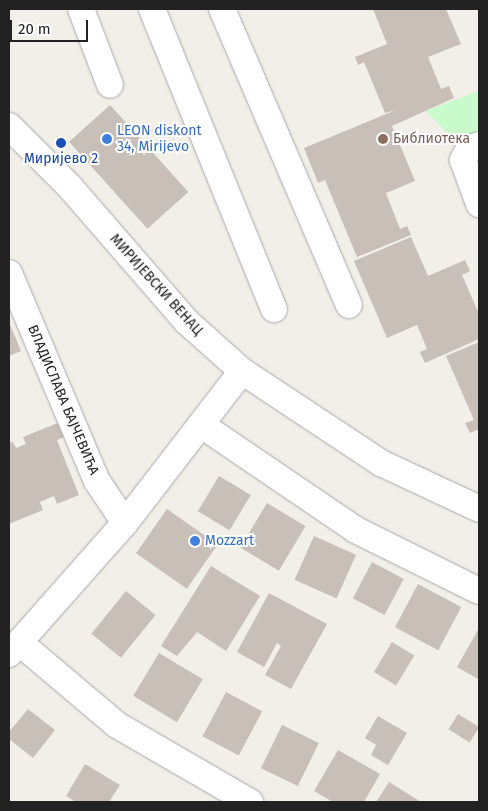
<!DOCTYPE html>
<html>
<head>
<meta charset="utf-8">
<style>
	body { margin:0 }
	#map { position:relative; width:488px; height:811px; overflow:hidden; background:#f2efe9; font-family:"Fira Sans",sans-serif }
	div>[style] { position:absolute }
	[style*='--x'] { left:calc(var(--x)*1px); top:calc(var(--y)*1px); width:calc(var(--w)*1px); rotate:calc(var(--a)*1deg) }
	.park>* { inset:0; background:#c8facc }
	.building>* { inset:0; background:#c7bfb8; transform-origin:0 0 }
	.roads { filter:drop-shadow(0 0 1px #a9a9a9) drop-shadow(0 0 1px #a9a9a9) }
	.minor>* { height:26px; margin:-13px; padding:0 13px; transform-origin:13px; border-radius:13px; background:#fff }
	.dots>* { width:14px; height:14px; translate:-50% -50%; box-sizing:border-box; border:2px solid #fff; border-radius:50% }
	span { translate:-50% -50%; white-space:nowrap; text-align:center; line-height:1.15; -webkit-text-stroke:4px #fff; paint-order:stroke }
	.shop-label { font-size:14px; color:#366cbe }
	.left { translate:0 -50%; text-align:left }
	.education-label { font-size:14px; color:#785e54 }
	.transit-label { font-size:14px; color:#164399 }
	.street-label { font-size:14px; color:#222 }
	.frame { position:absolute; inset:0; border:10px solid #222; pointer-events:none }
	.scale { position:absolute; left:10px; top:20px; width:78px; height:22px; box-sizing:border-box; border:2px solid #222; border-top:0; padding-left:6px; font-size:15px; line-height:18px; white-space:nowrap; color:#222; -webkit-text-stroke:4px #fff; paint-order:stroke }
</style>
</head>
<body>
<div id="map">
	<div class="park">
		<i style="clip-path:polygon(479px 91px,479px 166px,426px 111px)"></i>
	</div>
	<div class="building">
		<i style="clip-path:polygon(373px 9px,446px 9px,461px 44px,428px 57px,441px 89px,449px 86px,454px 98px,392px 126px,415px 181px,386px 193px,400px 229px,407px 226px,411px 235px,357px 257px,325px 180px,318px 183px,304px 148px,396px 110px,385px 113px,364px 62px,358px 65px,355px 57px,387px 44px)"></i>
		<i style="left:110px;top:105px;width:117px;height:55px;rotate:48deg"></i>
		<i style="clip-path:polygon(411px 237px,428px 276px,465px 260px,470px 271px,462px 275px,479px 314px,479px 339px,425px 363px,420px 352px,427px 349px,417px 325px,387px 338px,354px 261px)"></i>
		<i style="clip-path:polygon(9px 322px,21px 351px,9px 356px)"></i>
		<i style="clip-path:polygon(479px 342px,479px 429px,470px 433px,465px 423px,474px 420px,446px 356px)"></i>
		<i style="clip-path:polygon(58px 423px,64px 437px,57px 440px,79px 495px,57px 504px,54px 496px,40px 502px,43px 510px,9px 524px,9px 443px,13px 442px,16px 448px,26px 444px,23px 437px)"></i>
		<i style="left:219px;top:476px;width:37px;height:41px;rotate:31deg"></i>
		<i style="left:267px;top:503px;width:45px;height:52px;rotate:31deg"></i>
		<i style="left:167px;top:509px;width:62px;height:54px;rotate:35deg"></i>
		<i style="left:314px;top:536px;width:46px;height:48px;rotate:24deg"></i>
		<i style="left:372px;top:562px;width:36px;height:41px;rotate:28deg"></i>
		<i style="clip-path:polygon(211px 566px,260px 596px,226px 651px,197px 632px,177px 656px,161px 646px)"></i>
		<i style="left:418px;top:584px;width:49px;height:49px;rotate:28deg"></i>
		<i style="left:126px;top:591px;width:38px;height:55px;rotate:39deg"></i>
		<i style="clip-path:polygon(269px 593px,327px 624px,291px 689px,265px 675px,281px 646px,277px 643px,264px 667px,237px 652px)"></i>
		<i style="clip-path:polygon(479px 628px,479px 678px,478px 679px,457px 667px)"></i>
		<i style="left:392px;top:642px;width:26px;height:35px;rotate:31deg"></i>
		<i style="left:159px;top:653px;width:51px;height:50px;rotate:31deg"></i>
		<i style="left:226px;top:692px;width:41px;height:50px;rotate:28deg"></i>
		<i style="clip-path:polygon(28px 709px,55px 730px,33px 758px,9px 739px,9px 732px)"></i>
		<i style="left:458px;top:714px;width:25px;height:18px;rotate:32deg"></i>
		<i style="clip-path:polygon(378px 716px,407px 733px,388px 765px,371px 755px,376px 745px,365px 738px)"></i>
		<i style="left:282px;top:725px;width:41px;height:48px;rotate:26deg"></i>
		<i style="clip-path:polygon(338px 750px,380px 774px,364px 802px,333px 802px,314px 791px)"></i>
		<i style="clip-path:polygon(85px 764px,120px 785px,109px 802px,76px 802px,66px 796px)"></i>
		<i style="clip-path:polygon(389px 782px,421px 802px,376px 802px)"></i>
	</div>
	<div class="roads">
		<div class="minor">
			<i style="--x:81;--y:9;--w:81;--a:69.1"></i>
			<i style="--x:152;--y:9;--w:324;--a:67.9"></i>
			<i style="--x:222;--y:9;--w:322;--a:66.8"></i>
			<i style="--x:9;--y:126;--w:86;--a:45"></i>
			<i style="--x:70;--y:187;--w:177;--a:49.1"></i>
			<i style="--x:186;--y:321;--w:75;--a:41.8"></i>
			<i style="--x:242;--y:371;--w:167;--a:33.5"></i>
			<i style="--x:381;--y:463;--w:108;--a:25.1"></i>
			<i style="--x:479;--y:145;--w:11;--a:158"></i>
			<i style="--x:469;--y:149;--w:13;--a:119"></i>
			<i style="--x:463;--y:160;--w:47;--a:70"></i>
			<i style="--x:9;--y:273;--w:226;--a:67.1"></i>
			<i style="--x:97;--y:481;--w:50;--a:56.3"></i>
			<i style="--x:203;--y:426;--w:185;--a:34.2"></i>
			<i style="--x:356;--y:530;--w:137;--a:26.4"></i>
			<i style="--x:20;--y:643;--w:127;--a:40.2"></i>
			<i style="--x:117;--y:725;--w:154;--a:30.1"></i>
			<i style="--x:9;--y:654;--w:175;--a:-48.5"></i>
			<i style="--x:125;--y:523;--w:192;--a:-52.4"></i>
		</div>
	</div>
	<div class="dots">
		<i style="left:107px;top:139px;background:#3f7fe0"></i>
		<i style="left:383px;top:139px;background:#8d6e63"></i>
		<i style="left:61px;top:143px;background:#1a4fb4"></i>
		<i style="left:195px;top:541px;background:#3f7fe0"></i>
	</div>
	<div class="shop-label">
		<span class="left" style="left:117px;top:139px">LEON diskont<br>34, Mirijevo</span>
		<span class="left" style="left:205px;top:541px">Mozzart</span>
	</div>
	<div class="education-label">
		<span class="left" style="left:393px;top:139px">Библиотека</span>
	</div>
	<div class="transit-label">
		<span style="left:61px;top:159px">Миријево 2</span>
	</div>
	<div class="street-label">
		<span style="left:156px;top:285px;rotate:48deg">МИРИЈЕВСКИ ВЕНАЦ</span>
		<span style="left:63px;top:400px;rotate:67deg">ВЛАДИСЛАВА БАЈЧЕВИЋА</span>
	</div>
	<div class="frame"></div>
	<div class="scale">20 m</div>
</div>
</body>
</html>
